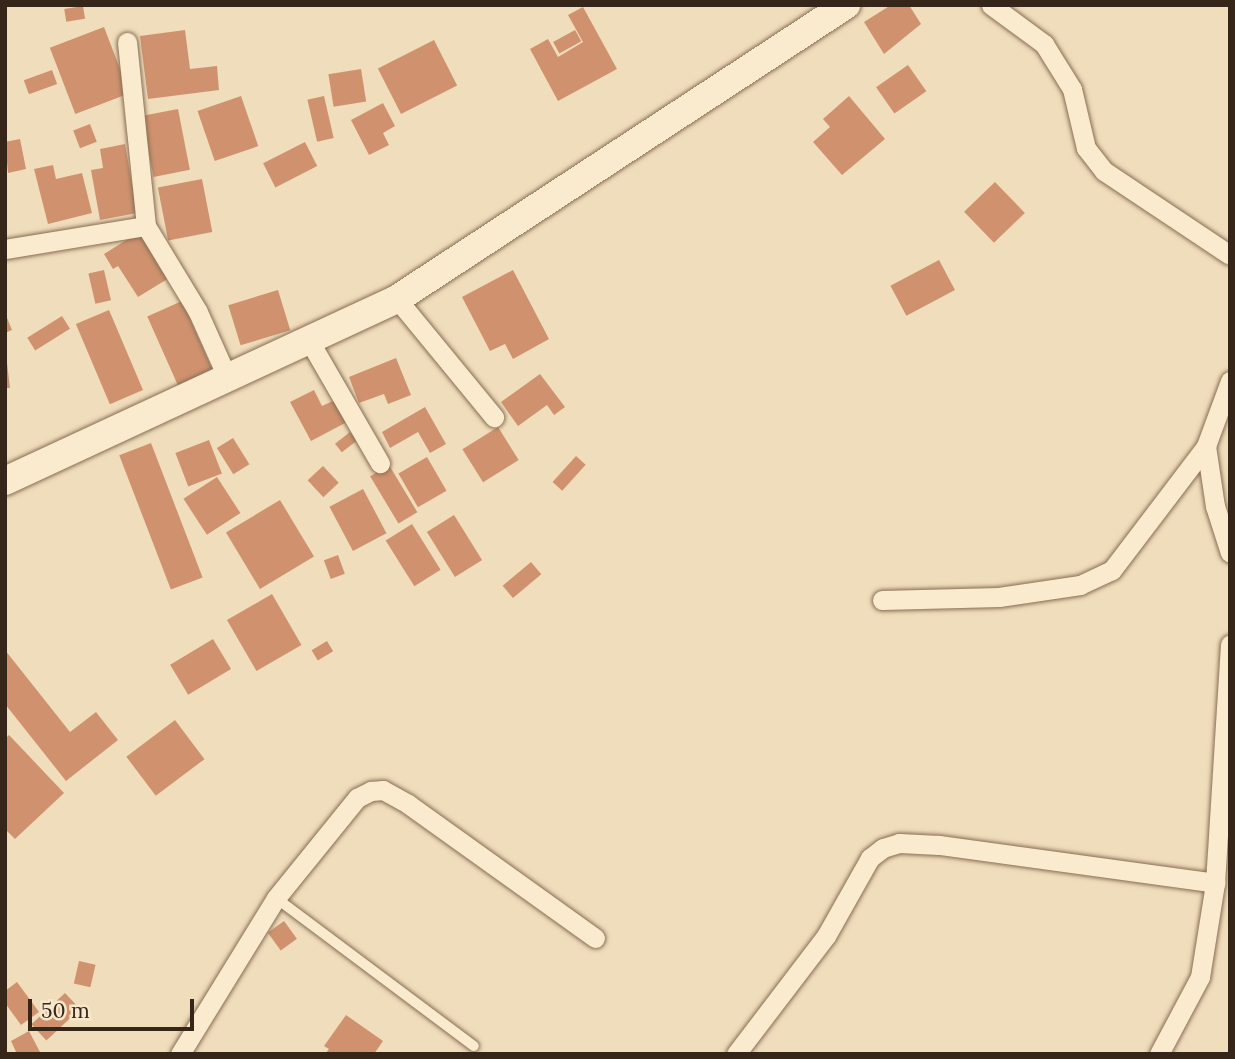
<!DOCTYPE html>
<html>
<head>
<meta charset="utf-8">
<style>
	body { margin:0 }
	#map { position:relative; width:1235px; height:1059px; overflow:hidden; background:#f0ddbb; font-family:Lora,serif }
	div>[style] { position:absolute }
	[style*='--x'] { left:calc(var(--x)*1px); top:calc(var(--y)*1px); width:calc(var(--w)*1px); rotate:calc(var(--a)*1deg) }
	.building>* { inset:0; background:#d0926e; transform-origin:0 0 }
	.roads { filter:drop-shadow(0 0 2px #876d54) drop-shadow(0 0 2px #876d54) }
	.lane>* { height:10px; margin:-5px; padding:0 5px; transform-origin:5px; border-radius:5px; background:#fbebce }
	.street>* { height:19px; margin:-9.5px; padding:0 9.5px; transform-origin:9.5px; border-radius:9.5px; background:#fbebce }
	.secondary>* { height:28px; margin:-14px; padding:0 14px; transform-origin:14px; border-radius:14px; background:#fbebce }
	span { translate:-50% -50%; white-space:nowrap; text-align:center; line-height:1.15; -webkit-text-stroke:7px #f7e8cb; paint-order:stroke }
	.frame { position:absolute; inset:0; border:7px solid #36261a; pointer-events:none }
	.scale { position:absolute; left:28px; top:999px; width:166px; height:32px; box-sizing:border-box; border:4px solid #36261a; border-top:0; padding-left:9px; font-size:21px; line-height:24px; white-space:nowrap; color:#36261a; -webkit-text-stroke:5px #f7e8cb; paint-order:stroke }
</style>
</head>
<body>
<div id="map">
	<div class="building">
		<i style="clip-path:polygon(891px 5px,909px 5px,921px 24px,884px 54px,864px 22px)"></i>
		<i style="left:83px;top:6px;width:13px;height:19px;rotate:81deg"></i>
		<i style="clip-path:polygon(583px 7px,617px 69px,558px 101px,530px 49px,548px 39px,558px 57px,583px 42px,568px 15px)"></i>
		<i style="left:104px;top:27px;width:71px;height:58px;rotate:69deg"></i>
		<i style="clip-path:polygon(185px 30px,190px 69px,217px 66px,219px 90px,148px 99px,140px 36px)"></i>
		<i style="left:575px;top:30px;width:13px;height:25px;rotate:61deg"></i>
		<i style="left:434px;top:40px;width:51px;height:63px;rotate:63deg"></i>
		<i style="left:908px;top:65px;width:32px;height:39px;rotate:55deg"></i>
		<i style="left:361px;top:69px;width:33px;height:33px;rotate:81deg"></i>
		<i style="left:52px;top:70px;width:15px;height:30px;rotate:70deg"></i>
		<i style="left:241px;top:96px;width:53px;height:46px;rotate:71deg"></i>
		<i style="left:324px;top:96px;width:43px;height:17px;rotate:77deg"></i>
		<i style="clip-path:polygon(849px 96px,885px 139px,842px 175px,813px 142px,830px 127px,823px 119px)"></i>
		<i style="clip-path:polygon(383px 103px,395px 126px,383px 133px,389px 145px,369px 155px,351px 120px)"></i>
		<i style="left:178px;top:109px;width:62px;height:37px;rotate:79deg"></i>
		<i style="left:90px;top:124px;width:19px;height:18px;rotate:69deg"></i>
		<i style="clip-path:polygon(20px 139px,26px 169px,8px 173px,5px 142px)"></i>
		<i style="left:305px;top:142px;width:27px;height:47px;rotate:63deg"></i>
		<i style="clip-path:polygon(125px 144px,137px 213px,100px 220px,91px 170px,103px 168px,100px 149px)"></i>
		<i style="clip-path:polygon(53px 165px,56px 179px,82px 173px,92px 213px,48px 224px,34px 169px)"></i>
		<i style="left:202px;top:179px;width:54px;height:45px;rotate:79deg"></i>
		<i style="left:995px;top:182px;width:43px;height:43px;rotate:46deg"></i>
		<i style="clip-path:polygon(139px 232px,169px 278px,138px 297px,118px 266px,113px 269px,104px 254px)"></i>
		<i style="left:939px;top:260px;width:34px;height:55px;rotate:62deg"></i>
		<i style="left:104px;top:270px;width:31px;height:16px;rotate:77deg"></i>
		<i style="clip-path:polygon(513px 270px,549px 339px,513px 359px,505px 344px,490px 351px,462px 297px)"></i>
		<i style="left:278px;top:290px;width:42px;height:52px;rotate:73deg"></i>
		<i style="left:182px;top:301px;width:76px;height:38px;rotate:66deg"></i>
		<i style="left:109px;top:310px;width:87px;height:36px;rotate:67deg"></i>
		<i style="clip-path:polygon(5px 313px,12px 330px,5px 333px)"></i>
		<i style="left:62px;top:316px;width:15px;height:41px;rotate:58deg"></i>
		<i style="clip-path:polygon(396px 358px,411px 395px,388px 404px,384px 394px,359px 403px,349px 377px)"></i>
		<i style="clip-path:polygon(7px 363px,10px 388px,5px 388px,5px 364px)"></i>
		<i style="clip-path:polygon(540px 374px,565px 407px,554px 415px,547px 405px,518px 426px,501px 402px)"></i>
		<i style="clip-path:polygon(314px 390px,322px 406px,335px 400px,347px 422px,311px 441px,290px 402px)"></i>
		<i style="clip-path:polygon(425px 407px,446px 444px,430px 453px,418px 432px,390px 448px,382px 432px)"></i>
		<i style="left:498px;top:427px;width:39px;height:42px;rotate:58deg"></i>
		<i style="left:350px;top:432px;width:11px;height:19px;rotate:52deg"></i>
		<i style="left:233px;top:438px;width:31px;height:19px;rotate:58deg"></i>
		<i style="left:209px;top:440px;width:36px;height:36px;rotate:69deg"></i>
		<i style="left:151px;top:443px;width:144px;height:34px;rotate:69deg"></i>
		<i style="left:576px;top:456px;width:13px;height:35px;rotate:42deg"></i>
		<i style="left:427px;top:457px;width:39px;height:33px;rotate:60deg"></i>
		<i style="left:389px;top:465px;width:55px;height:22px;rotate:59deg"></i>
		<i style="left:323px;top:466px;width:23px;height:21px;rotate:47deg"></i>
		<i style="left:217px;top:477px;width:43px;height:40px;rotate:57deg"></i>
		<i style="left:363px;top:489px;width:50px;height:38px;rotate:62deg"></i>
		<i style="left:280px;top:500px;width:66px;height:63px;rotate:59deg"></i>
		<i style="left:454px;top:515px;width:53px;height:32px;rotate:58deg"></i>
		<i style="left:412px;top:524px;width:54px;height:31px;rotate:58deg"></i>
		<i style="left:338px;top:555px;width:20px;height:15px;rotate:70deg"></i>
		<i style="left:531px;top:562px;width:16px;height:37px;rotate:50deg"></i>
		<i style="left:272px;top:594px;width:59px;height:52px;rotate:60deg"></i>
		<i style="left:213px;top:639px;width:35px;height:50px;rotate:59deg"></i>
		<i style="left:327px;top:641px;width:12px;height:18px;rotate:59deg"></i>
		<i style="clip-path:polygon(5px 650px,70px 732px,96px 712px,118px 740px,66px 781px,5px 704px)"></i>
		<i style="left:175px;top:720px;width:49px;height:61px;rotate:53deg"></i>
		<i style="clip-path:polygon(9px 735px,64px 793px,15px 839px,5px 829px,5px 739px)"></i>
		<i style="left:284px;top:921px;width:22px;height:20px;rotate:54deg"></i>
		<i style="left:79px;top:961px;width:17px;height:23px;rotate:13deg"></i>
		<i style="clip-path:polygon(17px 982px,39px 1012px,21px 1025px,5px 1003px,5px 991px)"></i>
		<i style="left:65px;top:993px;width:22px;height:46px;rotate:47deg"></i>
		<i style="clip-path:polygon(346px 1015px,383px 1041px,374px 1054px,325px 1054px,329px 1049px,324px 1046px)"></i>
		<i style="clip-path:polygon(29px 1031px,41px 1054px,17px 1054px,11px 1041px)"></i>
	</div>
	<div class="roads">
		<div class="lane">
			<i style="--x:276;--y:898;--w:247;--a:36.8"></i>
		</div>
		<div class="street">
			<i style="--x:991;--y:5;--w:66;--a:36.3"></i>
			<i style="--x:1044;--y:44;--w:53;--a:58.1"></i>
			<i style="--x:1072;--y:89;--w:61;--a:76.7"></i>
			<i style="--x:1086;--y:148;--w:29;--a:52"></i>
			<i style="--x:1104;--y:171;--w:151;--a:33.7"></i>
			<i style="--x:127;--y:42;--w:185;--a:84.1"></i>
			<i style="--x:5;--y:249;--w:143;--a:-9.3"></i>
			<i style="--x:146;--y:226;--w:100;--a:58.8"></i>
			<i style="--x:198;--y:312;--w:73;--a:65.9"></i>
			<i style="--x:397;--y:299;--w:153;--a:50.6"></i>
			<i style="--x:310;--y:342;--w:140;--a:60"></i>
			<i style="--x:1230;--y:381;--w:69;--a:110.3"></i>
			<i style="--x:1206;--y:446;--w:61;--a:81.5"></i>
			<i style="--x:1215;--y:506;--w:49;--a:72.3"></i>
			<i style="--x:882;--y:600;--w:117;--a:-1.5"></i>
			<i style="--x:999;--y:597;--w:82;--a:-8.4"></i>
			<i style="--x:1080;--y:585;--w:35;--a:-25"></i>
			<i style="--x:1112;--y:570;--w:156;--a:-52.8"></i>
			<i style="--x:180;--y:1054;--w:183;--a:-58.4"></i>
			<i style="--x:276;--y:898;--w:129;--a:-51"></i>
			<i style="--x:357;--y:798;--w:16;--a:-27"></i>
			<i style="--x:371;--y:791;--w:12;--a:-5"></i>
			<i style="--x:383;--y:790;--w:29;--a:29"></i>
			<i style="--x:408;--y:804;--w:230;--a:35.6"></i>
			<i style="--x:736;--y:1054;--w:148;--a:-52.7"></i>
			<i style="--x:826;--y:936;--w:90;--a:-60.6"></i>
			<i style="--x:870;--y:858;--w:16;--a:-38"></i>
			<i style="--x:883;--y:848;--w:17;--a:-17"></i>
			<i style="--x:899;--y:843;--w:40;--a:2.9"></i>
			<i style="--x:939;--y:845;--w:279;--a:7.8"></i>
			<i style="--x:1159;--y:1054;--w:87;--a:-62"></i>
			<i style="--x:1200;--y:977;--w:95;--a:-80.9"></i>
			<i style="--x:1215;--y:883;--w:239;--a:-86.4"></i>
		</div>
		<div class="secondary">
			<i style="--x:5;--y:481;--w:432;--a:-24.9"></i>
			<i style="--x:397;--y:299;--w:537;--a:-33.22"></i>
		</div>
	</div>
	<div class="frame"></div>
	<div class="scale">50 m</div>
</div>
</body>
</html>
